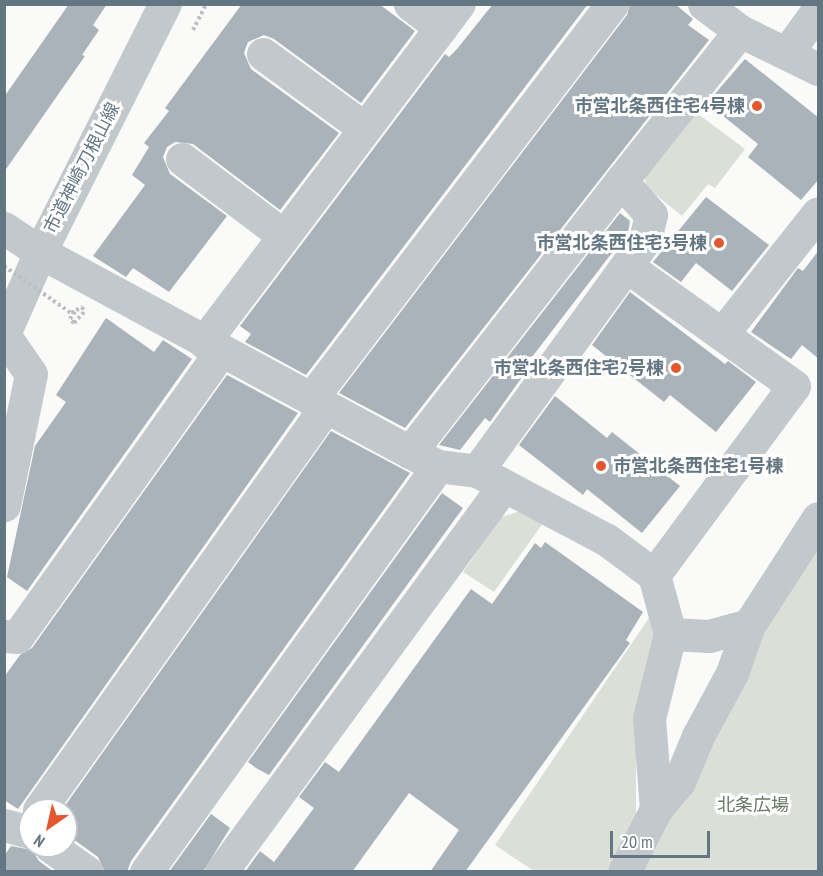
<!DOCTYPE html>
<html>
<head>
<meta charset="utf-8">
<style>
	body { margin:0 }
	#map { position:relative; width:823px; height:876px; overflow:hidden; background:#fafaf8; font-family:"PT Sans Narrow","Noto Sans JP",sans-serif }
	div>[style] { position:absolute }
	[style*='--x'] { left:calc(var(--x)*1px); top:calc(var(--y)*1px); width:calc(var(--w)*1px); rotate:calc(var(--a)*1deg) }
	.green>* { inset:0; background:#dadfd7 }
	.building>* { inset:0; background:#aab3b9 }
	.path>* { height:4px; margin-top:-2px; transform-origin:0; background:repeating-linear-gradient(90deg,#bbbfc2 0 3px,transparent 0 6px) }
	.minor>* { height:33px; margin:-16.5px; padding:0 16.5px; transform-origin:16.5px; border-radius:16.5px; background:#c3c8cc }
	.tertiary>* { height:33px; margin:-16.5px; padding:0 16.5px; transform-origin:16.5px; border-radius:16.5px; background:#c3c8cc }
	.path-bridge>* { height:4px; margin-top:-2px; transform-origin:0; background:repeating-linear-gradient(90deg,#bbbfc2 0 3px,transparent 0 6px) }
	.dots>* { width:16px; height:16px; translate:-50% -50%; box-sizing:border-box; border:3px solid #fff; border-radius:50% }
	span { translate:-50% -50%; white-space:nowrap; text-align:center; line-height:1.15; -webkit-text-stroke:6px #fff; paint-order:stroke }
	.poi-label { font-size:18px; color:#657683; font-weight:700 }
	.right { translate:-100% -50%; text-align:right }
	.left { translate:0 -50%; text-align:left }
	.street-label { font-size:18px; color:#657683 }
	.park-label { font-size:18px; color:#687a64 }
	.frame { position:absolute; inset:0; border:6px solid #657683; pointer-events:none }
	.north { position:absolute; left:18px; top:798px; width:60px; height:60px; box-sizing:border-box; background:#fff; border:2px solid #c1c8cd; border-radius:50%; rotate:214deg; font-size:16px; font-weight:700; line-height:24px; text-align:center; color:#657683 }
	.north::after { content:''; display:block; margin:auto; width:21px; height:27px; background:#e4572e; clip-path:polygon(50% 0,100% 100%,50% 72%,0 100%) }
	.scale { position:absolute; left:610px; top:831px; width:100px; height:27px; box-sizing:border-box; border:3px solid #657683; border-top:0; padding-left:8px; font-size:18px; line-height:21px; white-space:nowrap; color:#657683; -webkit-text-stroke:4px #fff; paint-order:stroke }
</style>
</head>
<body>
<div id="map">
	<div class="green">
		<i style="clip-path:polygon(690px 108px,745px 149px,715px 188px,708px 184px,682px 216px,646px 187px,644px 169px)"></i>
		<i style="clip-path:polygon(521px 511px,543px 523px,494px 592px,463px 572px,501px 517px)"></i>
		<i style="clip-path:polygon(818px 539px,818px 871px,641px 872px,743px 685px,763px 620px)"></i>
		<i style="clip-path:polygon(653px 612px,659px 623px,636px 747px,636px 816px,607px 871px,534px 871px,495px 845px)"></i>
	</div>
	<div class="building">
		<i style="clip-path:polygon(69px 4px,107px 4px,93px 25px,99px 30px,82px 55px,85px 56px,4px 172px,4px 97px)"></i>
		<i style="clip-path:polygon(242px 4px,379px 4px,415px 31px,361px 103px,274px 39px,264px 35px,248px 42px,244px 53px,251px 69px,339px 133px,280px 210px,193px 144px,175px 142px,167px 147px,163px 157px,170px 174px,227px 216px,169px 292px,133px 268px,126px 277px,93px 256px,145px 185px,132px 175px,149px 147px,144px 143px,169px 111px,165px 108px)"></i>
		<i style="clip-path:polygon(493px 4px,588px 4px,306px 375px,245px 342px,251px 334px,240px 326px,445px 54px,449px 57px,457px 49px)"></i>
		<i style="clip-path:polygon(630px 4px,675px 4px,693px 19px,688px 25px,709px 40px,405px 428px,339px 393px,627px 15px)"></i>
		<i style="clip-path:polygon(745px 59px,819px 118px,819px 179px,801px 200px,748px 157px,758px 144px,707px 103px)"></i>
		<i style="clip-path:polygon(706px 197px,769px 245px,732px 291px,696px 263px,681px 282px,653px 262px)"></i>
		<i style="clip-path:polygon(620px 213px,630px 221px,628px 232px,522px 370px,525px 373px,490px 422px,485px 418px,460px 450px,439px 445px)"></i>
		<i style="clip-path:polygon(819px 250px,819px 359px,802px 345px,791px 359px,751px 332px,798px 268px,803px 271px)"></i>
		<i style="clip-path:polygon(630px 292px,725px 364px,728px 361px,756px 382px,716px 432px,670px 395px,664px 402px,592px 345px)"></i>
		<i style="clip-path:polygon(106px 318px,154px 352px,163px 340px,192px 359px,27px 591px,7px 577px,35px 446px,66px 402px,56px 395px)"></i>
		<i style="clip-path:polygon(227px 375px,298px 413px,18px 809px,4px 800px,4px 677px,20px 655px,32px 648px)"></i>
		<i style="clip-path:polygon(555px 396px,607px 438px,612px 432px,680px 486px,642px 533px,587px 489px,583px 495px,519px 445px)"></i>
		<i style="clip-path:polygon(331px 431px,410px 473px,131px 861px,127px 872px,105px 872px,98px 857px,66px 834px,66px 810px,62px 810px)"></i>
		<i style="clip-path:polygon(442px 493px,463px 508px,269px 775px,256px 768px,248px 762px)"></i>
		<i style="clip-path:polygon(545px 542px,643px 612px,626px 640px,630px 643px,465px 872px,430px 872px,459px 830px,409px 793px,352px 872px,245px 872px,260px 851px,274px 862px,314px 808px,299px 797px,325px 762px,339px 772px,471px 589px,492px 604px,535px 543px,541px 548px)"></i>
		<i style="clip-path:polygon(211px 814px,230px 828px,203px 872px,169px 872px)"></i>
		<i style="clip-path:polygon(11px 846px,32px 850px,39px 861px,54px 872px,4px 872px,4px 856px)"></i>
	</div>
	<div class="path">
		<i style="--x:193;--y:30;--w:29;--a:-63"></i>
		<i style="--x:74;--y:323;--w:6;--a:-135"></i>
		<i style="--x:70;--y:319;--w:12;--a:-55"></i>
	</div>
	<div class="minor">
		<i style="--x:410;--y:4;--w:39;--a:37"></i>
		<i style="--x:704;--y:4;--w:45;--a:36.9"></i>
		<i style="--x:740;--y:31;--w:87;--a:26"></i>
		<i style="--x:788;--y:51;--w:51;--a:-53.8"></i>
		<i style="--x:263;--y:54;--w:125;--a:36.2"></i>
		<i style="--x:182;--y:159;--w:126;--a:37"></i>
		<i style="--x:4;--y:228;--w:43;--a:33.7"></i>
		<i style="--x:40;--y:252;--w:421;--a:28.4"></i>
		<i style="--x:410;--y:452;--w:31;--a:27"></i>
		<i style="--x:438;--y:466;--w:39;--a:7"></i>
		<i style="--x:477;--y:471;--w:147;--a:28"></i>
		<i style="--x:607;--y:540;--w:59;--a:36.7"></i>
		<i style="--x:654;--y:575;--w:235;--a:-53.5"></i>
		<i style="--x:794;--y:386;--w:204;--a:-144.4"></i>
		<i style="--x:722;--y:334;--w:154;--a:-51.6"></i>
		<i style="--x:4;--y:335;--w:47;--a:55.3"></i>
		<i style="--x:31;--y:374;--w:134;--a:101.6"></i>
		<i style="--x:204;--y:342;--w:423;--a:-53"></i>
		<i style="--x:311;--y:399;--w:497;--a:-52.7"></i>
		<i style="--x:410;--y:452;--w:343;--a:-52.1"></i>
		<i style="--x:477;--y:471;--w:286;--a:-54"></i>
		<i style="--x:645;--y:240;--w:26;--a:-77"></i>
		<i style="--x:651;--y:215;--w:45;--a:-131.4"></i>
		<i style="--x:621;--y:181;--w:191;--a:-51.6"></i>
		<i style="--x:654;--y:575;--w:61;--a:74.8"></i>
		<i style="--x:670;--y:634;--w:87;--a:104"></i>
		<i style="--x:649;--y:718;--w:91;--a:85.6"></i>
		<i style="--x:670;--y:634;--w:39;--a:3"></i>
		<i style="--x:709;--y:636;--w:41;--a:-15.4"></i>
		<i style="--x:4;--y:636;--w:13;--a:4"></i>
		<i style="--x:17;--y:637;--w:351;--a:-54.5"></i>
		<i style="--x:39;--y:810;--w:494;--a:-54.6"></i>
		<i style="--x:4;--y:825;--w:27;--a:15"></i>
		<i style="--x:50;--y:846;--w:45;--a:35.1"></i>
		<i style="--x:146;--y:872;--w:500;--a:-54.28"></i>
		<i style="--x:221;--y:872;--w:478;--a:-53.8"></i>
		<i style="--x:624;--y:872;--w:71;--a:-63.1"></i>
		<i style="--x:656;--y:809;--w:35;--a:-50"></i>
		<i style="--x:679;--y:782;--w:50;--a:-67.6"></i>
		<i style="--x:698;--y:736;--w:72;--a:-61.6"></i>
		<i style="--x:732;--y:673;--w:51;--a:-70.5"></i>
		<i style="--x:749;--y:625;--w:127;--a:-57.2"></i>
	</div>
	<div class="tertiary">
		<i style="--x:4;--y:334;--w:90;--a:-66.3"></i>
		<i style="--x:40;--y:252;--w:278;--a:-63.3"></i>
	</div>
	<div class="path-bridge">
		<i style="--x:4;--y:266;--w:82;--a:35"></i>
		<i style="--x:71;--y:313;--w:13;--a:-29"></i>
		<i style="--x:82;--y:307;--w:5;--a:68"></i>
		<i style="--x:84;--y:312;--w:15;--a:132"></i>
	</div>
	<div class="dots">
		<i style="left:757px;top:106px;background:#e4572e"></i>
		<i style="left:719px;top:243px;background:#e4572e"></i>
		<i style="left:676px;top:368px;background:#e4572e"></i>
		<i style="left:601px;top:466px;background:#e4572e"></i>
	</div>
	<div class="poi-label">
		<span class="right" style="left:745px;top:106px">市営北条西住宅4号棟</span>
		<span class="right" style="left:707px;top:243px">市営北条西住宅3号棟</span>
		<span class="right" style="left:664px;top:368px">市営北条西住宅2号棟</span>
		<span class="left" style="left:613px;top:466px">市営北条西住宅1号棟</span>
	</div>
	<div class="street-label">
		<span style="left:82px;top:168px;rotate:-63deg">市道神崎刀根山線</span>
	</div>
	<div class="park-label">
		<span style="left:753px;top:805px">北条広場</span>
	</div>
	<div class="frame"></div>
	<div class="north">N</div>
	<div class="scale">20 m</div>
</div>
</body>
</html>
